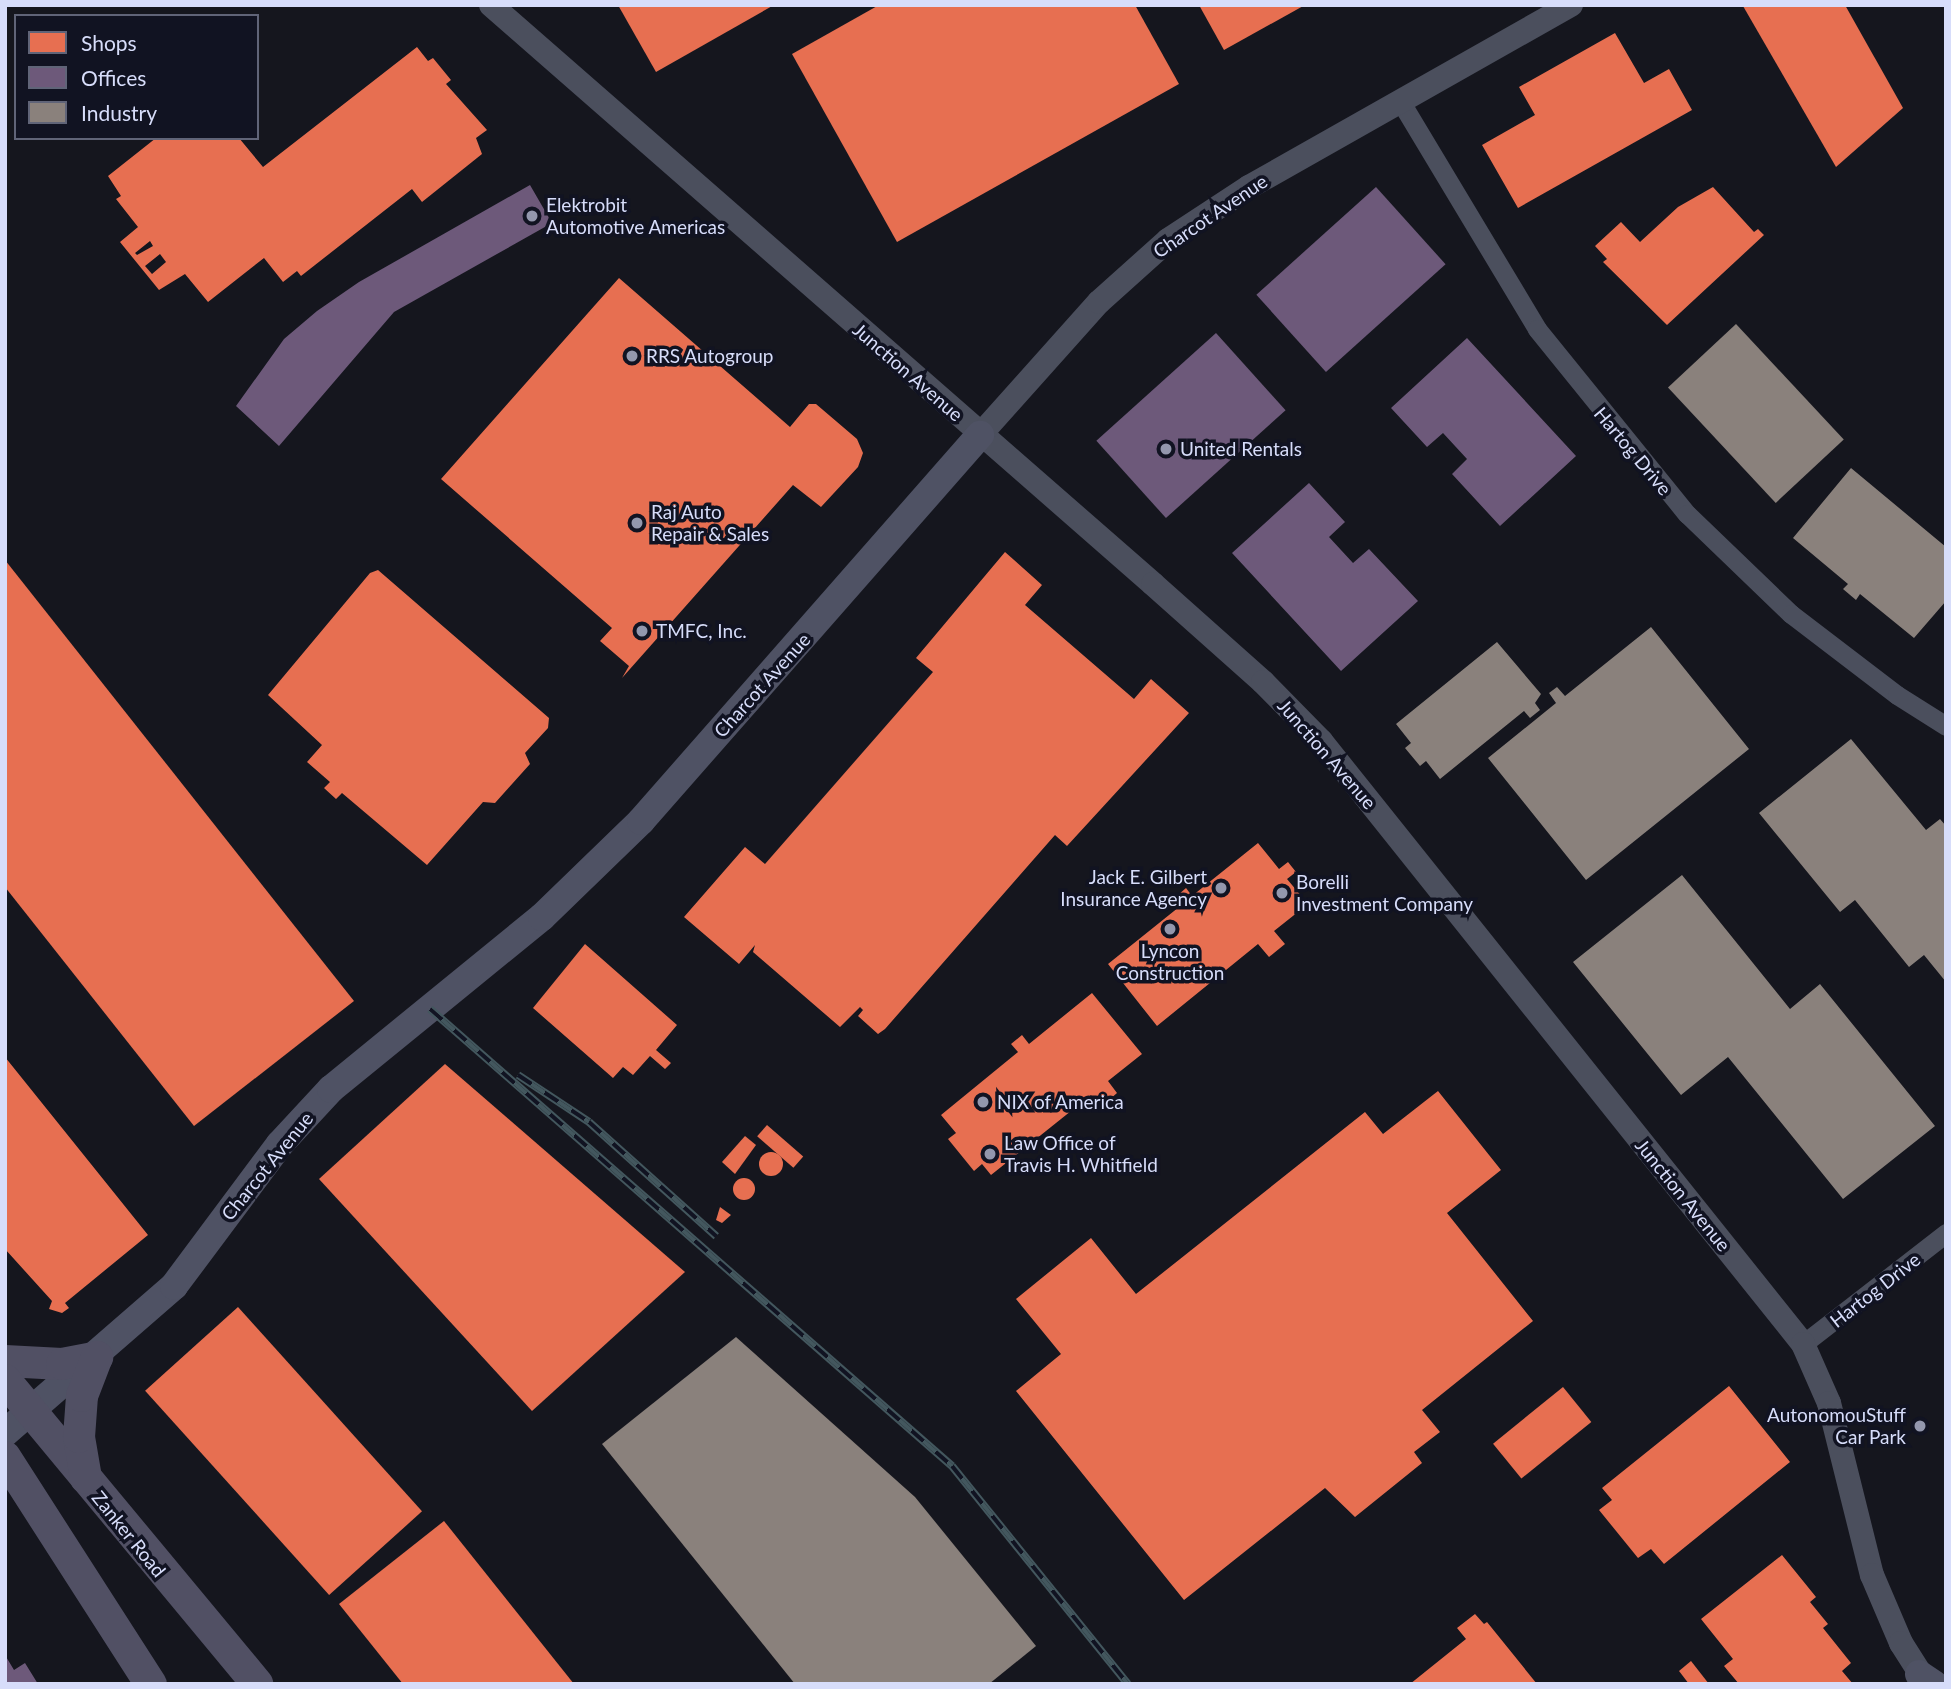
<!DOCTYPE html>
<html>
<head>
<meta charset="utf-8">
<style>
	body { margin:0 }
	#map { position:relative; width:1951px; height:1689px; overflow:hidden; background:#15161e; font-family:Lato,sans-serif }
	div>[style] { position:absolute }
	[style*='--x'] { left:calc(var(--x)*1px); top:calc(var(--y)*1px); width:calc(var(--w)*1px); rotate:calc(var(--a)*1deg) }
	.shops>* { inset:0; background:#e76f51; transform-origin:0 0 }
	.round { border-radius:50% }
	.offices>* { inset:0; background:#6d597a; transform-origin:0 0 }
	.industry>* { inset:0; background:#8a817c; transform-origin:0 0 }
	.minor>* { height:19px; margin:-9.5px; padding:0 9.5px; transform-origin:9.5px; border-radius:9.5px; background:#4b4f5d }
	.tertiary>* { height:24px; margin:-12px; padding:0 12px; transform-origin:12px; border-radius:12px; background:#4b4f5d }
	.secondary>* { height:28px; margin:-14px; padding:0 14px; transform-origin:14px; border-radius:14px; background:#4f5264 }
	.primary>* { height:32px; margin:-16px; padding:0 16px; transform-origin:16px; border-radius:16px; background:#515064 }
	.rail>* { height:8px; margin-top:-4px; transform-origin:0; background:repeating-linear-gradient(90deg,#111322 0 16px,#43575e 0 32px); box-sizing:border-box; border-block:2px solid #43575e }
	.dots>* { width:19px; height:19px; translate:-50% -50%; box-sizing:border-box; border:4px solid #111322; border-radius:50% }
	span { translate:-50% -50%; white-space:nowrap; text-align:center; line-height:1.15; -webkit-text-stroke:7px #111322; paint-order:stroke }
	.poi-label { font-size:19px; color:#d7ddfa }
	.left { translate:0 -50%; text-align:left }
	.right { translate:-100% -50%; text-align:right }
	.street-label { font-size:19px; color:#d7ddfa }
	.frame { position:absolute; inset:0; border:7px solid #d7ddfa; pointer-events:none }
	.legend { position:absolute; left:14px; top:14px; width:245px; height:126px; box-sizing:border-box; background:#111322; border:2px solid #606478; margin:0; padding:9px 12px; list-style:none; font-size:21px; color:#d7ddfa }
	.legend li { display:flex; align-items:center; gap:14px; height:35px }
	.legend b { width:35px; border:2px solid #606478 }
</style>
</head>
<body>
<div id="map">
	<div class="shops">
		<i style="clip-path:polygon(618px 5px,774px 5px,656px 72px)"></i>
		<i style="clip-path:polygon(879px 5px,1135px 5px,1179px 84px,897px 242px,792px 54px)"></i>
		<i style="clip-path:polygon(1199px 5px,1305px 5px,1224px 50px)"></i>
		<i style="clip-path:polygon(1845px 5px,1903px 108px,1836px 167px,1743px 6px)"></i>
		<i style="clip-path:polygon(1615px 33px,1644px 83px,1669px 69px,1692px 110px,1518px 208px,1482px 145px,1535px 115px,1519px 87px)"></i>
		<i style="clip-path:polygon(evenodd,417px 47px,428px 61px,433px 58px,451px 80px,446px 84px,487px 130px,476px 138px,482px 154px,422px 202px,412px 189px,301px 276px,297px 271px,283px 282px,264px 258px,208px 302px,185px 274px,159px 290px,120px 242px,138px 227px,116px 199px,121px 196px,108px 176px,156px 138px,239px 138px,263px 167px,417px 47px,150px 241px,153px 246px,137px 255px,135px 253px,150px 241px,417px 47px,160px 254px,166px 262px,152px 274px,145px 266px,160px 254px)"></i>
		<i style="clip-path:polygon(1713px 187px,1754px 232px,1758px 229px,1764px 235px,1667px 325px,1603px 262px,1607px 259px,1595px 246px,1621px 222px,1640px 242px,1678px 207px)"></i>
		<i style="clip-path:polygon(619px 278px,790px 427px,809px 404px,816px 404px,857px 439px,863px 453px,858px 467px,821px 507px,793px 485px,622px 678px,629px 666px,600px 641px,612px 628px,441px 479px)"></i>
		<i style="clip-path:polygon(1005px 552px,1042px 585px,1025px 605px,1134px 699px,1151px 679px,1189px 713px,1067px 846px,1055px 835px,885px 1029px,878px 1034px,858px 1016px,863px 1010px,860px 1007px,840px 1027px,753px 952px,755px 945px,739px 964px,684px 917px,745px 847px,765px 864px,933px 672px,916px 658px)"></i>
		<i style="clip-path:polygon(5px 560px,354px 1001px,194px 1126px,5px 887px)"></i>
		<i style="clip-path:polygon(378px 570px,549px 718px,548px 728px,525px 753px,530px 764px,495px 803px,483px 802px,427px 865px,342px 793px,336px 799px,324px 788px,330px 782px,307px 762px,322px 745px,268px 695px,370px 573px)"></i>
		<i style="clip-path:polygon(1258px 843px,1279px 869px,1288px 862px,1296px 872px,1287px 879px,1308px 904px,1274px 931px,1285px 944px,1269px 957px,1258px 944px,1157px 1026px,1108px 964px,1184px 903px,1178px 895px,1186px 888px,1192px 896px)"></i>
		<i style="clip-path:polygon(585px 944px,677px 1025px,656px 1050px,671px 1063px,665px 1069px,650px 1056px,633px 1075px,623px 1067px,613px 1078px,533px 1008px)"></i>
		<i style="clip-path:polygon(1092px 993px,1142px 1054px,1108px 1081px,1117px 1093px,1101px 1107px,1091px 1095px,991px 1175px,982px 1164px,974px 1171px,948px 1139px,956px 1133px,941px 1115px,1018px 1052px,1011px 1044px,1022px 1035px,1029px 1044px)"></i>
		<i style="clip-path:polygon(5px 1057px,148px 1235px,65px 1303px,69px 1308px,62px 1313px,49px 1309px,52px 1301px,5px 1249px)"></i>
		<i style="clip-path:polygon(445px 1064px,685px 1272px,532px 1411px,319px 1179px)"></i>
		<i style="clip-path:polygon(1438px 1091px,1501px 1170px,1447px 1213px,1533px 1321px,1422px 1410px,1440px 1432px,1414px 1452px,1422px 1463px,1355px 1517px,1325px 1488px,1184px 1600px,1016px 1391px,1061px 1354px,1016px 1299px,1091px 1238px,1136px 1294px,1365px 1112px,1383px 1134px)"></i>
		<i style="left:767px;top:1125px;width:48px;height:15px;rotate:41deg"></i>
		<i style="clip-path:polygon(745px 1136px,756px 1145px,735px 1174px,722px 1162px)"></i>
		<i class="round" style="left:759px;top:1152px;width:24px;height:24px"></i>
		<i class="round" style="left:733px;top:1178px;width:22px;height:22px"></i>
		<i style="clip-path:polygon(720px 1207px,731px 1215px,722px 1223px,716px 1220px)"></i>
		<i style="left:238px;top:1307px;width:275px;height:125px;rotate:48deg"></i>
		<i style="clip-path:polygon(1729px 1386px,1790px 1462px,1664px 1564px,1651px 1549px,1638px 1558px,1599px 1510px,1612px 1500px,1602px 1488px)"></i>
		<i style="left:1563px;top:1387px;width:45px;height:90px;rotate:51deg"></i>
		<i style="clip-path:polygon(444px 1521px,574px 1684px,403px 1684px,339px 1604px)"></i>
		<i style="clip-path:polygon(1782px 1555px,1816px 1597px,1810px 1602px,1828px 1624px,1823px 1628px,1851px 1663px,1842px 1671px,1853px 1684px,1739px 1684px,1724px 1666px,1733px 1659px,1701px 1619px)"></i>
		<i style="clip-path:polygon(1475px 1614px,1484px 1624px,1487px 1622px,1537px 1684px,1410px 1684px,1466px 1639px,1457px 1628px)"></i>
		<i style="clip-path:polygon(1691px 1661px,1709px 1684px,1689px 1684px,1679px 1671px)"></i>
	</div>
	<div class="offices">
		<i style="clip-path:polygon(530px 185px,552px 223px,394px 312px,279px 446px,236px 406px,284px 339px,317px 311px,359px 282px)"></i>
		<i style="left:1376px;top:187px;width:104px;height:161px;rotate:48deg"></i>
		<i style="left:1216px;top:333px;width:104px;height:161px;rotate:48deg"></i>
		<i style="clip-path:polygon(1467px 338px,1576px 456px,1500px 526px,1452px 474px,1467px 459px,1443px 433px,1427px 447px,1391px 408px)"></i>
		<i style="clip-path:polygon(1309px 483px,1345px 522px,1329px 537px,1353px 563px,1369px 549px,1418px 601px,1341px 671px,1232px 553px)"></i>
		<i style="clip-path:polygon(5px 1655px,14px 1670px,25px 1663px,38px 1684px,5px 1684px)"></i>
	</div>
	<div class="industry">
		<i style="left:1736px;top:324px;width:158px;height:93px;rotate:47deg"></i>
		<i style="clip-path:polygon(1851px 468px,1946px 547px,1946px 601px,1914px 638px,1860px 594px,1856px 600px,1843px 589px,1848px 584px,1793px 538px)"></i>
		<i style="clip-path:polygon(1651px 627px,1749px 749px,1586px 880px,1488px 758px,1556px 703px,1549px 693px,1557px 687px,1565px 696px)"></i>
		<i style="clip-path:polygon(1497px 642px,1541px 694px,1535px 703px,1540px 710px,1530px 718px,1524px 711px,1440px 779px,1426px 761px,1420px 766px,1405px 748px,1411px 743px,1396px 724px)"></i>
		<i style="clip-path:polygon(1851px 739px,1926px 830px,1940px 819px,1946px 826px,1946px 982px,1924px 955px,1909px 967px,1855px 900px,1840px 912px,1759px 813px)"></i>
		<i style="clip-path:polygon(1682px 875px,1790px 1009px,1820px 984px,1935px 1126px,1843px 1199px,1728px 1057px,1681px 1095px,1573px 962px)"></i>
		<i style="clip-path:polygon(736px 1337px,915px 1497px,1036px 1646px,989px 1684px,795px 1684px,602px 1444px)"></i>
	</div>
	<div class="minor">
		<i style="--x:1402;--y:104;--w:262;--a:59"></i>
		<i style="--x:1537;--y:329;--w:238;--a:51"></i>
		<i style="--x:1687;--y:514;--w:144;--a:43.9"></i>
		<i style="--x:1791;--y:614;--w:133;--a:37.4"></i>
		<i style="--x:1897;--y:695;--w:58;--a:32.3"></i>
		<i style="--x:1803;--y:1344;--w:181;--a:-37.8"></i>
	</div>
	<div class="tertiary">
		<i style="--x:491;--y:5;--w:879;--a:41.17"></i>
		<i style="--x:1153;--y:584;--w:147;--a:41.7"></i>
		<i style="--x:1263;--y:682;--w:83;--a:45.5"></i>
		<i style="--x:1321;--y:741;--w:772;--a:51.36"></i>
		<i style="--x:1803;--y:1344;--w:64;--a:66.2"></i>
		<i style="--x:1829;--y:1403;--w:177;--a:76"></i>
		<i style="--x:1872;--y:1575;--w:74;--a:66.9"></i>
		<i style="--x:1901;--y:1643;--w:49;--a:57.6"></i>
		<i style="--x:980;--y:435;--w:178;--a:-48.2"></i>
		<i style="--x:1099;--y:302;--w:93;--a:-41.9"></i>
		<i style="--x:1168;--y:240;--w:97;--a:-33.2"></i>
		<i style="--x:1249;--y:187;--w:370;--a:-29.5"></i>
	</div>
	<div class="secondary">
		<i style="--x:5;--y:1433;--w:224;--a:-41"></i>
		<i style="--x:174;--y:1286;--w:177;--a:-53.3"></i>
		<i style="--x:280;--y:1144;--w:75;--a:-47.2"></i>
		<i style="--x:331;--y:1089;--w:272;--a:-39.2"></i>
		<i style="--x:542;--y:917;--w:138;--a:-44.1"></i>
		<i style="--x:641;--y:821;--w:514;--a:-48.71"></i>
		<i style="--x:1919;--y:1674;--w:18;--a:34"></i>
	</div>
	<div class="primary">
		<i style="--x:5;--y:1361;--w:57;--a:3"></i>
		<i style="--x:62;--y:1364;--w:36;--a:-11"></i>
		<i style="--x:5;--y:1380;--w:395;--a:50.3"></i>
		<i style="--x:5;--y:1457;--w:270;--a:57.3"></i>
		<i style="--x:86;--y:1478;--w:42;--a:-99.7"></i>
		<i style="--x:79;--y:1437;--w:41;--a:-85.8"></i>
		<i style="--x:82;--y:1396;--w:42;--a:-69"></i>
	</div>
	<div class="rail">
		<i style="--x:430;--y:1009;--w:694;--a:41.2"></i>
		<i style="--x:952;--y:1466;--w:280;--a:51.1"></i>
		<i style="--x:518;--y:1075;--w:85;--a:33.5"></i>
		<i style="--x:589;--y:1122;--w:171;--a:41.9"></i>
	</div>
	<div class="dots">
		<i style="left:532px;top:216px;background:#9397ad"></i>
		<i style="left:632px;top:356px;background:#9397ad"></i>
		<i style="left:1166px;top:449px;background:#9397ad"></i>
		<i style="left:637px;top:523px;background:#9397ad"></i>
		<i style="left:642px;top:631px;background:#9397ad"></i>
		<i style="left:1221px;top:888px;background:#9397ad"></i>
		<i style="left:1282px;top:893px;background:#9397ad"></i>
		<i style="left:1170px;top:929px;background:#9397ad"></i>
		<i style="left:983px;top:1102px;background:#9397ad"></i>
		<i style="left:990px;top:1154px;background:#9397ad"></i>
		<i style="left:1920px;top:1426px;background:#9397ad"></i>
	</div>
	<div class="poi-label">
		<span class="left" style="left:546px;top:216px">Elektrobit<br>Automotive Americas</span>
		<span class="left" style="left:646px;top:356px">RRS Autogroup</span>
		<span class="left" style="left:1180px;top:449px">United Rentals</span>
		<span class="left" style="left:651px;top:523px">Raj Auto<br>Repair &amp; Sales</span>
		<span class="left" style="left:656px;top:631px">TMFC, Inc.</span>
		<span class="right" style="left:1207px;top:888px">Jack E. Gilbert<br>Insurance Agency</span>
		<span class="left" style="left:1296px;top:893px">Borelli<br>Investment Company</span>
		<span style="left:1170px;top:962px">Lyncon<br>Construction</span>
		<span class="left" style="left:997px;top:1102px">NIX of America</span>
		<span class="left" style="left:1004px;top:1154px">Law Office of<br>Travis H. Whitfield</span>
		<span class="right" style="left:1906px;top:1426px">AutonomouStuff<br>Car Park</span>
	</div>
	<div class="street-label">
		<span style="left:1210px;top:216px;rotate:-34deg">Charcot Avenue</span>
		<span style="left:908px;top:372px;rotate:41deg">Junction Avenue</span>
		<span style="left:1633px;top:451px;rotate:50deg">Hartog Drive</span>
		<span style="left:762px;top:685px;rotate:-48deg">Charcot Avenue</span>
		<span style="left:1327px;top:754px;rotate:49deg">Junction Avenue</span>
		<span style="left:267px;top:1166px;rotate:-51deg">Charcot Avenue</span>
		<span style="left:1683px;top:1195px;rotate:51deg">Junction Avenue</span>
		<span style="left:1875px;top:1290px;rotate:-38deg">Hartog Drive</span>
		<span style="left:129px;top:1534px;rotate:51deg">Zanker Road</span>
	</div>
	<div class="frame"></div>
	<ul class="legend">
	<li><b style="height:19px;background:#e76f51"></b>Shops</li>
	<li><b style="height:19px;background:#6d597a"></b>Offices</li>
	<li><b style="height:19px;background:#8a817c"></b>Industry</li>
	</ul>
</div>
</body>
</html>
